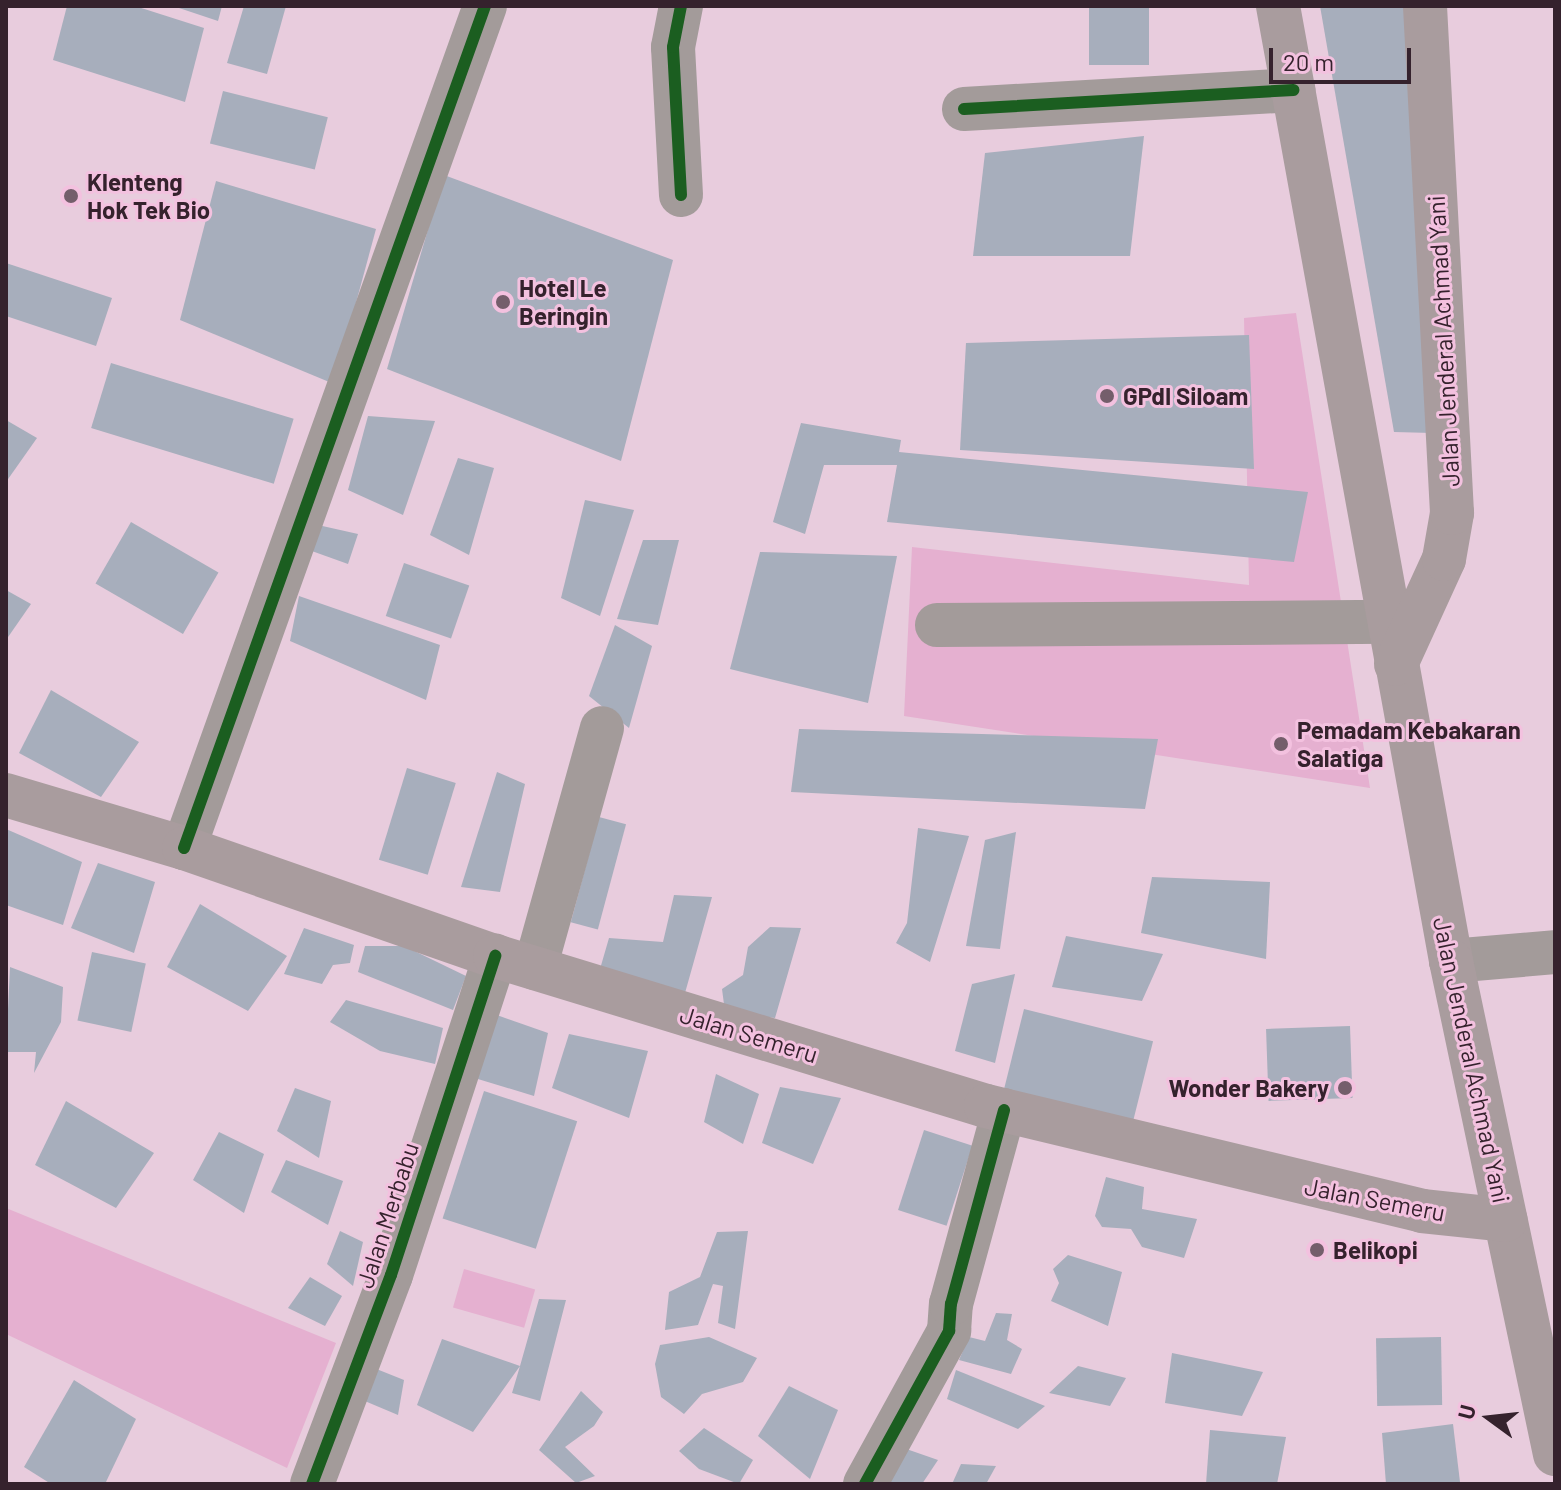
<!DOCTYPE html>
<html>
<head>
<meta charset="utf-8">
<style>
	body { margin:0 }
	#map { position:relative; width:1561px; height:1490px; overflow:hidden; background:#e8ccdd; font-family:Barlow,sans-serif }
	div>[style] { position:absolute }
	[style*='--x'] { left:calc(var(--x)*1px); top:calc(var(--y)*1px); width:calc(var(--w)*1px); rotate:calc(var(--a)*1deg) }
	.green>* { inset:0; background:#e5b0d0; transform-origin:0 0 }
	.building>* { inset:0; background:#a7aebc; transform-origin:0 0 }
	.minor>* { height:44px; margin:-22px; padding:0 22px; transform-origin:22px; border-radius:22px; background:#a39b9a }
	.major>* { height:44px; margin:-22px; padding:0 22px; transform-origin:22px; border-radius:22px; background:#a99c9e }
	.cycleway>* { height:12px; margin:-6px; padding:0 6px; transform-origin:6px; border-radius:6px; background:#1b5e20 }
	.dots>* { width:22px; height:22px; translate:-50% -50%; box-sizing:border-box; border:4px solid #f3c1df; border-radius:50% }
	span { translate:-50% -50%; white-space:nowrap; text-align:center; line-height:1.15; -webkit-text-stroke:6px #f3c1df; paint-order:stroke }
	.poi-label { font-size:24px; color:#35222d; font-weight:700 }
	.left { translate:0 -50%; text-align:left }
	.right { translate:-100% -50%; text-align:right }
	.street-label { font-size:24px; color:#35222d }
	.frame { position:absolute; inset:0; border:8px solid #35222d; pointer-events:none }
	.north { position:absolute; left:1449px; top:1378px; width:80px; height:80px; -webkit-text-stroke:6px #f3c1df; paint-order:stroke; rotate:285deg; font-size:22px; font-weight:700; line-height:32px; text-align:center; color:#35222d }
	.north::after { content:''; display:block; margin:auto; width:28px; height:36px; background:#35222d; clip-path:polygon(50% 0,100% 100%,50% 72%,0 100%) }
	.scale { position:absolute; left:1269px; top:48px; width:142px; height:36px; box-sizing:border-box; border:4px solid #35222d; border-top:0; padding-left:10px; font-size:24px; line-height:28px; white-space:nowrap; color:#35222d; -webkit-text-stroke:6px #f3c1df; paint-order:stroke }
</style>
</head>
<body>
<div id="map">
	<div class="green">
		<i style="clip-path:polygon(1296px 313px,1370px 788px,904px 716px,912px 547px,1249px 585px,1244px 318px)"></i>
		<i style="clip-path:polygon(6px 1208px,336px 1343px,287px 1468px,6px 1334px)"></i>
		<i style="left:464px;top:1269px;width:74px;height:40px;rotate:16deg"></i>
	</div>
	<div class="building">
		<i style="clip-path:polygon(67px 6px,135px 6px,204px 28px,185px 102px,53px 60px)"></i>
		<i style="clip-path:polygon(173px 6px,222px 6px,218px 21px)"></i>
		<i style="clip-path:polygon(244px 6px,286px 6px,267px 74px,227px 63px)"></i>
		<i style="left:1089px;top:6px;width:60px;height:59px"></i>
		<i style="clip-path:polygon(1320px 6px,1409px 6px,1432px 433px,1394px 432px)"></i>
		<i style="left:223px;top:91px;width:108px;height:54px;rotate:14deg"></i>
		<i style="clip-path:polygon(1144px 136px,1130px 256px,973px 256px,985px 153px)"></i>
		<i style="clip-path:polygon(444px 175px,673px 260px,621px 461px,387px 369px)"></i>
		<i style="clip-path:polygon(216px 181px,376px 229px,334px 384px,180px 320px)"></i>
		<i style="clip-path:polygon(6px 263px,112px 298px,96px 346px,6px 316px)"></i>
		<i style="clip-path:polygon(1249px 335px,1254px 469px,960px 450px,966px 343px)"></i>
		<i style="left:111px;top:363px;width:191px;height:68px;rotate:17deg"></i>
		<i style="clip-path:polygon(368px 416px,435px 421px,403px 515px,348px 490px)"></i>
		<i style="clip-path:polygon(6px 420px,37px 438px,6px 482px)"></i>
		<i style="clip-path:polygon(801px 423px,901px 440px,899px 452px,1308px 492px,1294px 562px,887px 522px,897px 465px,824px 465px,805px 534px,773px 522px)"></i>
		<i style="clip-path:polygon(458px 458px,494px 468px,469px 555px,430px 535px)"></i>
		<i style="clip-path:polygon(585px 500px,634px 510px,600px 616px,561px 598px)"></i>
		<i style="left:131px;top:522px;width:101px;height:71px;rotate:30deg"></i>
		<i style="clip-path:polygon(318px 525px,358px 534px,348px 564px,309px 550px)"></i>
		<i style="clip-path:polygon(643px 540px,679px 540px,658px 625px,617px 619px)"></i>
		<i style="clip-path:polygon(760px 552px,897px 556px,868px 703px,730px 669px)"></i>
		<i style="left:404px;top:563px;width:69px;height:56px;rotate:19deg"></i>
		<i style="clip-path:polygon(6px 590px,31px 604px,6px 640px)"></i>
		<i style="clip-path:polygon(299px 596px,440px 645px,426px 700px,290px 641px)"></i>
		<i style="clip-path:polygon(615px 625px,652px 646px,629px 728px,589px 696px)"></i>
		<i style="clip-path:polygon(51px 690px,139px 742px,101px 797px,19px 753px)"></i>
		<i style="clip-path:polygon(799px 729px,1158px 739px,1145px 809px,791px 792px)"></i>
		<i style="left:407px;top:768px;width:51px;height:96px;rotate:17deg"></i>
		<i style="clip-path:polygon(497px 772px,525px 784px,500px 892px,461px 887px)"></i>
		<i style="left:599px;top:817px;width:28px;height:109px;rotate:15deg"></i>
		<i style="clip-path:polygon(918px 828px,969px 836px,930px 962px,896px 943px,907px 923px)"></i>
		<i style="clip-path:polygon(6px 829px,82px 862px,63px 925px,6px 905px)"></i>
		<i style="clip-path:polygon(1016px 832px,1000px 949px,966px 946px,985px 840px)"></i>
		<i style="clip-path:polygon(98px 863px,155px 882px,134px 953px,71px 928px)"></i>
		<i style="clip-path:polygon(1152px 877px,1270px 882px,1266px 959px,1141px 933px)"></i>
		<i style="clip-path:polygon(674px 895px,712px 897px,685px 993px,600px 969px,609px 938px,663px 942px)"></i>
		<i style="clip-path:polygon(200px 904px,287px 956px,248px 1011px,167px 967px)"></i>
		<i style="clip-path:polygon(770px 927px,801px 928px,775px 1018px,725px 1012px,722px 989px,743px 975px,748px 947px)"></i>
		<i style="clip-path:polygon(304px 928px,354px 945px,350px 963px,333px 965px,322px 984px,284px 974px)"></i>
		<i style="clip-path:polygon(1066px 936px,1163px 954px,1142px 1001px,1052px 987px)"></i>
		<i style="clip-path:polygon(365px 946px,404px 946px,466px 976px,453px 1010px,358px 972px)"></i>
		<i style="left:92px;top:952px;width:55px;height:70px;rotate:12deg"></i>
		<i style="clip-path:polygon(10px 967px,63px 987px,61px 1022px,34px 1073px,36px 1052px,6px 1052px)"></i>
		<i style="clip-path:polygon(1015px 974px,995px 1063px,955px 1051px,972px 984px)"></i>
		<i style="clip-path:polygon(346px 1000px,443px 1028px,435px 1064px,380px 1051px,330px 1022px)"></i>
		<i style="left:1024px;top:1009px;width:133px;height:88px;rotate:14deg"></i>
		<i style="clip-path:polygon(491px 1013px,548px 1033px,534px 1096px,468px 1076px)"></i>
		<i style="left:1350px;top:1026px;width:72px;height:84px;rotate:88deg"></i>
		<i style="clip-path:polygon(569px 1034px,648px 1051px,629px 1118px,552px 1088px)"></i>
		<i style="clip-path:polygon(716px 1074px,759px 1094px,743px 1144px,704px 1122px)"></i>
		<i style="clip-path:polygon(780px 1087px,841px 1098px,813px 1164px,762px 1143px)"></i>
		<i style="clip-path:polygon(295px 1088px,331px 1101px,319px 1158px,277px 1131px)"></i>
		<i style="left:484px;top:1091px;width:98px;height:134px;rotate:18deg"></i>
		<i style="clip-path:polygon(66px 1101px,154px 1153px,116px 1208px,35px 1165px)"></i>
		<i style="left:924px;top:1130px;width:51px;height:84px;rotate:18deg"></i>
		<i style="clip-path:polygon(219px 1132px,264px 1154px,244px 1213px,193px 1180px)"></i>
		<i style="clip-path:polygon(286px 1160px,343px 1181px,328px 1225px,271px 1192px)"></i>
		<i style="clip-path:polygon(1106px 1177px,1144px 1187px,1142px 1209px,1197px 1219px,1184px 1258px,1142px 1247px,1131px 1229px,1102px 1227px,1095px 1216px)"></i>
		<i style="clip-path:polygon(340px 1231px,363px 1242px,353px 1286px,327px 1264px)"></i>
		<i style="clip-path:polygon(748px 1231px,735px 1329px,718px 1323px,723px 1286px,713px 1284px,698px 1325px,665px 1330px,669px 1292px,700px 1277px,717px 1232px)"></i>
		<i style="clip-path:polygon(1068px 1255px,1122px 1272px,1108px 1326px,1051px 1301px,1059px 1283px,1053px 1269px)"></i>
		<i style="clip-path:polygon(310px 1277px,342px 1296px,325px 1326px,288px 1308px)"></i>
		<i style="clip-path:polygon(539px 1299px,566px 1300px,540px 1401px,512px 1393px,520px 1366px,473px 1432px,417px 1405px,442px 1339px,520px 1366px)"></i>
		<i style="clip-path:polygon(996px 1313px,1012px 1314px,1007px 1340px,1022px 1349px,1011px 1374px,959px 1360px,969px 1337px,985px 1341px)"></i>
		<i style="clip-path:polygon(709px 1337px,757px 1358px,743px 1382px,702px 1394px,684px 1414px,661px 1397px,655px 1364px,660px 1345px)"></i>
		<i style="left:1441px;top:1337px;width:68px;height:65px;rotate:89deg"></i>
		<i style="clip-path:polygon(1172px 1353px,1263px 1372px,1242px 1416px,1165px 1403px)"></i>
		<i style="clip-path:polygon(1078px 1366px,1126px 1378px,1110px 1406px,1049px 1393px)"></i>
		<i style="clip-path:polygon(374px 1368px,404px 1380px,398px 1415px,360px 1399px)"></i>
		<i style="clip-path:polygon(956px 1370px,1045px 1406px,1018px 1429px,947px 1399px)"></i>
		<i style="clip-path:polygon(74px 1380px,136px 1419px,105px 1484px,51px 1484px,24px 1467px)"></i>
		<i style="clip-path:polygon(789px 1386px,838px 1410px,810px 1479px,758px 1436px)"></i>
		<i style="clip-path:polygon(581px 1391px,603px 1412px,594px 1426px,565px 1447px,595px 1476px,576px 1483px,539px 1450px)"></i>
		<i style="clip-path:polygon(1453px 1424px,1460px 1482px,1386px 1484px,1382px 1433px)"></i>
		<i style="clip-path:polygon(704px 1428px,753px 1460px,739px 1484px,699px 1469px,679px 1451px)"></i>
		<i style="clip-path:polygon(1210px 1430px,1286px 1437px,1277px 1484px,1206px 1484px)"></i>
		<i style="clip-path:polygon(892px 1444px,938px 1460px,922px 1484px,873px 1484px)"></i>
		<i style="clip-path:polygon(961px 1464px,996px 1466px,986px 1484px,952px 1484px)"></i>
	</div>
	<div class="minor">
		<i style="--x:964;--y:109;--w:330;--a:-3.3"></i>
		<i style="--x:681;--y:195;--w:148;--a:-93.1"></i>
		<i style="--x:673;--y:47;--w:42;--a:-79"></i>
		<i style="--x:937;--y:625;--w:451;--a:-0.4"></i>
		<i style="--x:184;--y:848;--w:894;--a:-70.33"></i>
		<i style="--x:1451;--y:961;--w:104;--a:-4.9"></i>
		<i style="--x:535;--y:968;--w:249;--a:-74.4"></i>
		<i style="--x:312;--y:1484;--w:223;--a:-69.3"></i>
		<i style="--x:391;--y:1275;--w:336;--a:-71.9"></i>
		<i style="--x:865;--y:1484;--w:175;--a:-61.2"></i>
		<i style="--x:949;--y:1331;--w:27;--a:-86"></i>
		<i style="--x:951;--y:1304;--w:201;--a:-74.7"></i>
	</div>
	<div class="major">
		<i style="--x:1278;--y:6;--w:971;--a:79.73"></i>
		<i style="--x:1451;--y:961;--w:504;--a:78.09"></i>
		<i style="--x:1396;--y:664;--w:115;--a:-65.4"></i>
		<i style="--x:1444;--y:559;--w:47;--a:-80.1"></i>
		<i style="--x:1452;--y:513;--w:508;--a:-93.05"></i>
		<i style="--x:6;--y:795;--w:186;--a:16.6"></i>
		<i style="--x:184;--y:848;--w:329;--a:19.2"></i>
		<i style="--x:495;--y:956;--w:513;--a:16.99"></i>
		<i style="--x:986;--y:1106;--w:448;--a:13.5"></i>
		<i style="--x:1422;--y:1211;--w:84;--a:6.1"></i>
	</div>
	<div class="cycleway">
		<i style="--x:964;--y:109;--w:330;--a:-3.3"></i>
		<i style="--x:681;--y:195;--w:148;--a:-93.1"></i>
		<i style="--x:673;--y:47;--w:42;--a:-79"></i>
		<i style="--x:184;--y:848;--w:894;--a:-70.33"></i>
		<i style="--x:312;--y:1484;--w:223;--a:-69.3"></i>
		<i style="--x:391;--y:1275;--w:336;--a:-71.9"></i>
		<i style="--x:865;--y:1484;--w:175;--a:-61.2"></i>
		<i style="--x:949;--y:1331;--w:27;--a:-86"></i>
		<i style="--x:951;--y:1304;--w:201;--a:-74.7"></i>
	</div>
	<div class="dots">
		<i style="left:71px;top:196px;background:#745e6b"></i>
		<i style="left:503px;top:302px;background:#745e6b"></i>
		<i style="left:1107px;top:396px;background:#745e6b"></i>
		<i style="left:1281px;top:744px;background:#745e6b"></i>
		<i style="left:1345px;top:1088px;background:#745e6b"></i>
		<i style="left:1317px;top:1250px;background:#745e6b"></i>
	</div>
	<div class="poi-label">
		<span class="left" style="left:87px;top:196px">Klenteng<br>Hok Tek Bio</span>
		<span class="left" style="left:519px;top:302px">Hotel Le<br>Beringin</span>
		<span class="left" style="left:1123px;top:396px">GPdI Siloam</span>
		<span class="left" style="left:1297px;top:744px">Pemadam Kebakaran<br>Salatiga</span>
		<span class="right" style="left:1329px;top:1088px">Wonder Bakery</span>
		<span class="left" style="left:1333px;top:1250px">Belikopi</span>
	</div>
	<div class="street-label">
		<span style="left:1443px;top:341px;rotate:-93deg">Jalan Jenderal Achmad Yani</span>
		<span style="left:749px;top:1034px;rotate:17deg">Jalan Semeru</span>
		<span style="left:1472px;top:1060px;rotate:78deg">Jalan Jenderal Achmad Yani</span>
		<span style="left:1375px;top:1199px;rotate:11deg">Jalan Semeru</span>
		<span style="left:387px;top:1215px;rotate:-72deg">Jalan Merbabu</span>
	</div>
	<div class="frame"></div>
	<div class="north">U</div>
	<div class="scale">20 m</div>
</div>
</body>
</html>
